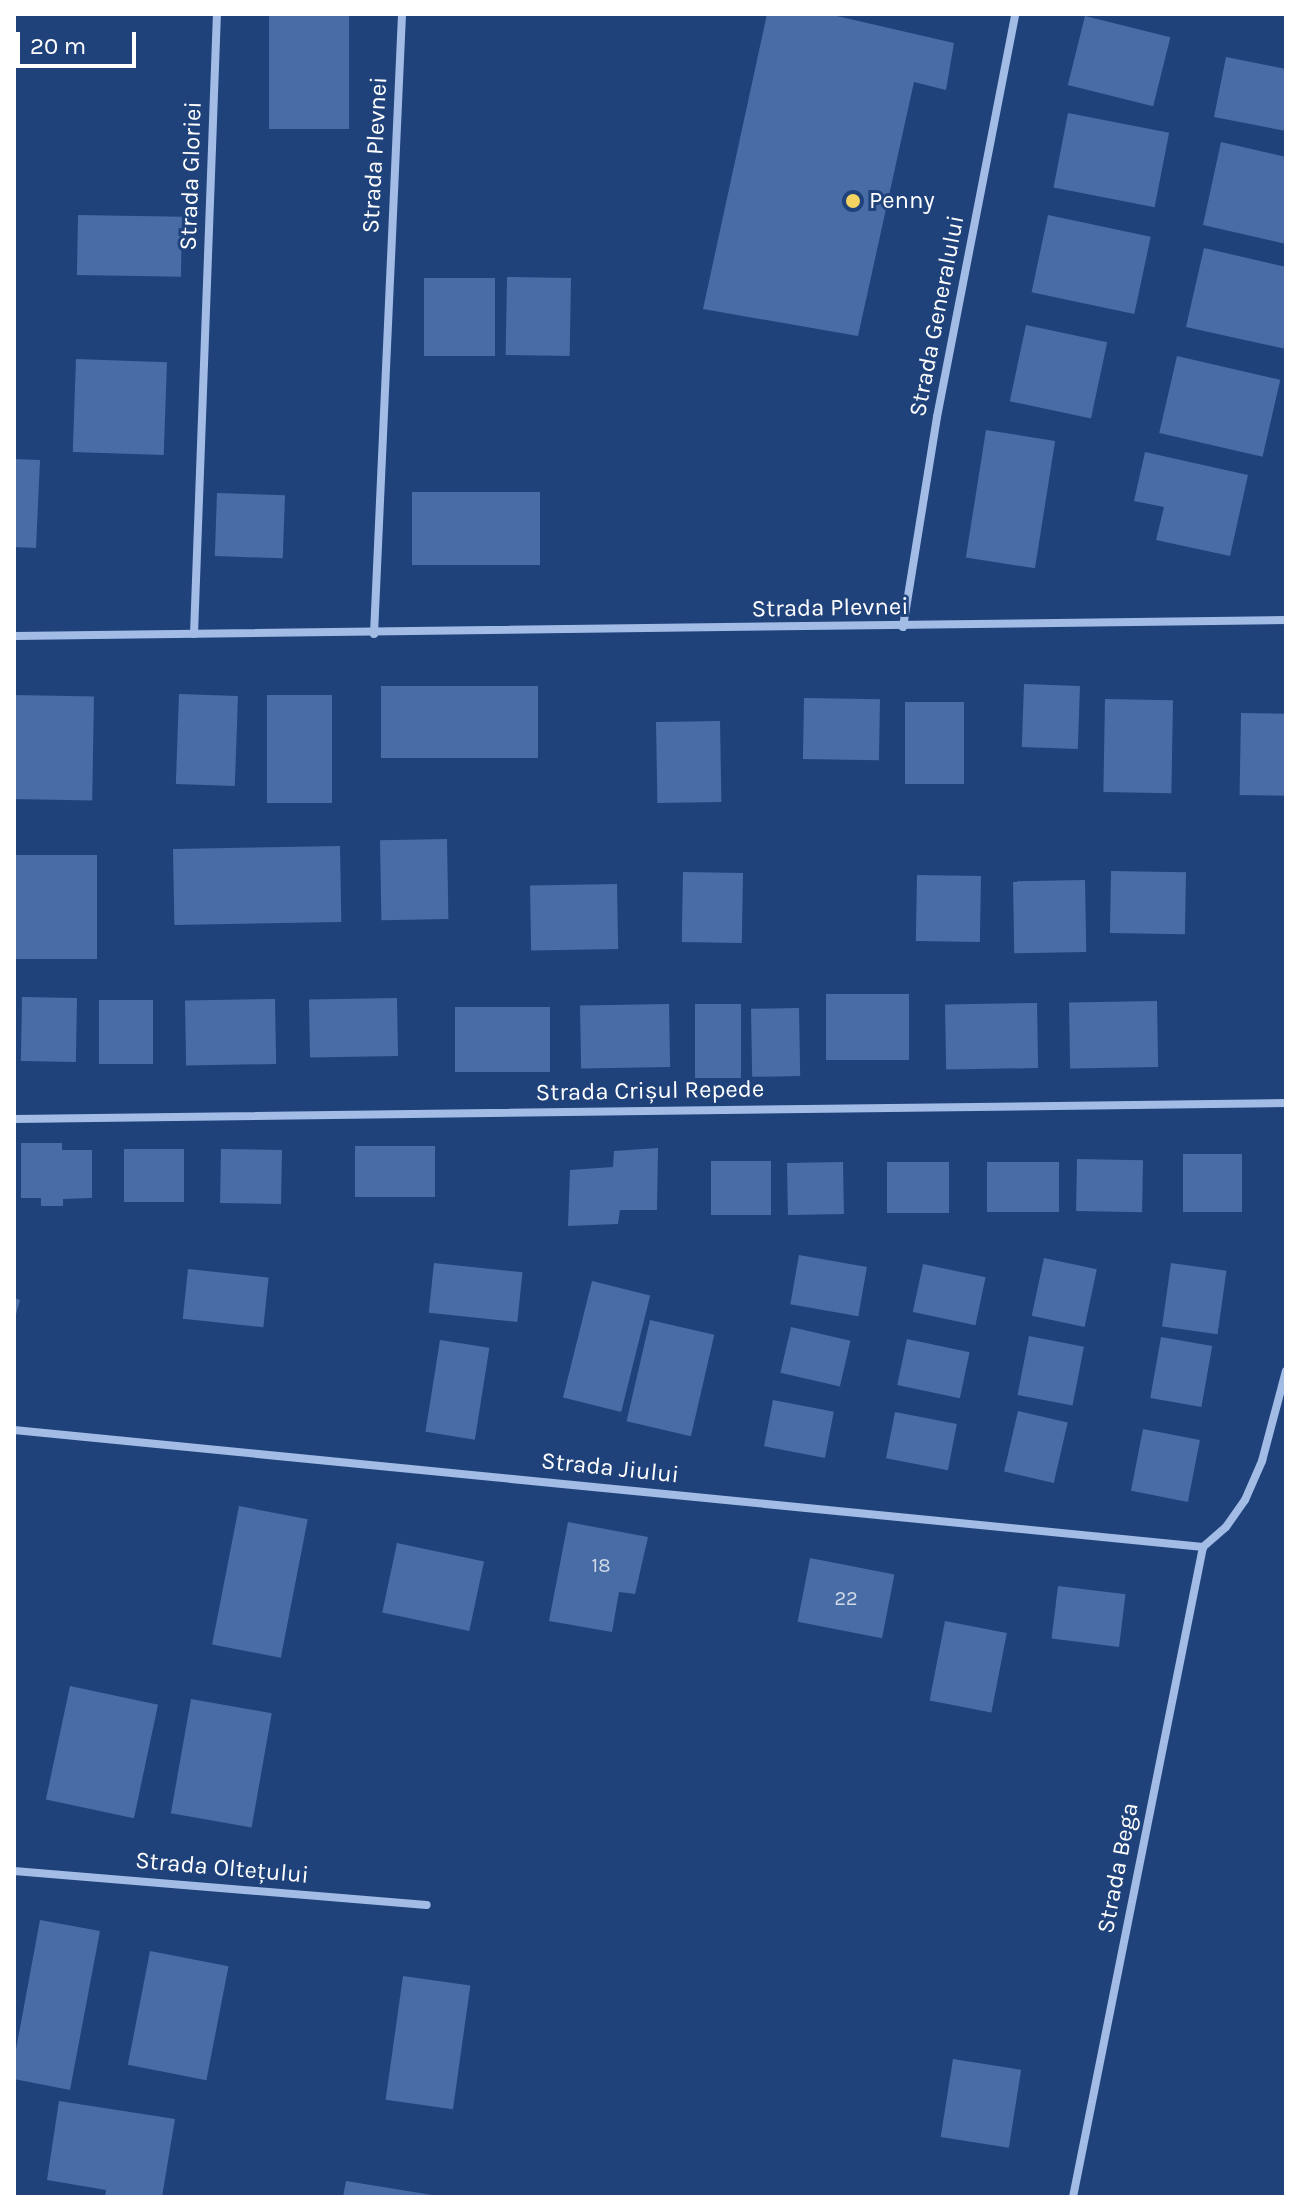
<!DOCTYPE html>
<html>
<head>
<meta charset="utf-8">
<style>
	body { margin:0 }
	#map { position:relative; width:1300px; height:2211px; overflow:hidden; background:#20427b; font-family:Karla,sans-serif }
	div>[style] { position:absolute }
	[style*='--x'] { left:calc(var(--x)*1px); top:calc(var(--y)*1px); width:calc(var(--w)*1px); rotate:calc(var(--a)*1deg) }
	.building>* { inset:0; background:#486ca5; transform-origin:0 0 }
	.minor>* { height:8px; margin:-4px; padding:0 4px; transform-origin:4px; border-radius:4px; background:#a2bce6 }
	.dots>* { width:22px; height:22px; translate:-50% -50%; box-sizing:border-box; border:4px solid #20427b; border-radius:50% }
	span { translate:-50% -50%; white-space:nowrap; text-align:center; line-height:1.15; -webkit-text-stroke:6px #20427b; paint-order:stroke }
	.number-label { font-size:20px; color:#d1dae8 }
	.number-label span { -webkit-text-stroke-width:0 }
	.street-label { font-size:24px; color:#fff }
	.poi-label { font-size:24px; color:#fff }
	.left { translate:0 -50%; text-align:left }
	.frame { position:absolute; inset:0; border:16px solid #fff; pointer-events:none }
	.scale { position:absolute; left:16px; top:32px; width:120px; height:36px; box-sizing:border-box; border:4px solid #fff; border-top:0; padding-left:10px; font-size:24px; line-height:28px; white-space:nowrap; color:#fff; -webkit-text-stroke:6px #20427b; paint-order:stroke }
</style>
</head>
<body>
<div id="map">
	<div class="building">
		<i style="left:269px;top:14px;width:80px;height:115px"></i>
		<i style="clip-path:polygon(767px 14px,828px 14px,954px 43px,946px 90px,914px 82px,858px 336px,703px 309px)"></i>
		<i style="left:1085px;top:16px;width:88px;height:71px;rotate:14deg"></i>
		<i style="clip-path:polygon(1226px 57px,1286px 69px,1286px 131px,1214px 117px)"></i>
		<i style="left:1068px;top:113px;width:103px;height:76px;rotate:11deg"></i>
		<i style="clip-path:polygon(1221px 142px,1286px 157px,1286px 244px,1203px 225px)"></i>
		<i style="left:78px;top:215px;width:104px;height:60px;rotate:1deg"></i>
		<i style="left:1048px;top:215px;width:105px;height:79px;rotate:12deg"></i>
		<i style="clip-path:polygon(1204px 248px,1286px 267px,1286px 349px,1186px 327px)"></i>
		<i style="left:507px;top:277px;width:64px;height:78px;rotate:1deg"></i>
		<i style="left:424px;top:278px;width:71px;height:78px"></i>
		<i style="left:1026px;top:325px;width:83px;height:78px;rotate:12deg"></i>
		<i style="left:1177px;top:356px;width:106px;height:79px;rotate:13deg"></i>
		<i style="left:76px;top:359px;width:91px;height:93px;rotate:2deg"></i>
		<i style="left:986px;top:430px;width:70px;height:129px;rotate:9deg"></i>
		<i style="clip-path:polygon(1145px 452px,1248px 475px,1230px 556px,1156px 540px,1164px 507px,1134px 501px)"></i>
		<i style="clip-path:polygon(14px 459px,40px 460px,36px 548px,14px 547px)"></i>
		<i style="left:540px;top:492px;width:73px;height:128px;rotate:90deg"></i>
		<i style="left:217px;top:493px;width:68px;height:63px;rotate:2deg"></i>
		<i style="left:1024px;top:684px;width:56px;height:63px;rotate:2deg"></i>
		<i style="left:381px;top:686px;width:157px;height:72px"></i>
		<i style="left:179px;top:694px;width:59px;height:90px;rotate:2deg"></i>
		<i style="left:14px;top:695px;width:80px;height:104px;rotate:1deg"></i>
		<i style="left:267px;top:695px;width:65px;height:108px"></i>
		<i style="left:804px;top:698px;width:76px;height:61px;rotate:1deg"></i>
		<i style="left:1105px;top:699px;width:68px;height:93px;rotate:1deg"></i>
		<i style="left:905px;top:702px;width:59px;height:82px"></i>
		<i style="left:1241px;top:713px;width:45px;height:82px;rotate:1deg"></i>
		<i style="left:720px;top:721px;width:81px;height:64px;rotate:89deg"></i>
		<i style="left:447px;top:839px;width:80px;height:67px;rotate:89deg"></i>
		<i style="left:340px;top:846px;width:76px;height:167px;rotate:89deg"></i>
		<i style="left:14px;top:855px;width:83px;height:104px"></i>
		<i style="left:1111px;top:871px;width:75px;height:62px;rotate:1deg"></i>
		<i style="left:683px;top:872px;width:60px;height:70px;rotate:1deg"></i>
		<i style="left:917px;top:875px;width:64px;height:66px;rotate:1deg"></i>
		<i style="left:1085px;top:880px;width:72px;height:72px;rotate:89deg"></i>
		<i style="left:617px;top:884px;width:65px;height:87px;rotate:89deg"></i>
		<i style="left:826px;top:994px;width:83px;height:66px"></i>
		<i style="left:22px;top:997px;width:55px;height:64px;rotate:1deg"></i>
		<i style="left:397px;top:998px;width:58px;height:88px;rotate:89deg"></i>
		<i style="left:275px;top:999px;width:65px;height:90px;rotate:89deg"></i>
		<i style="left:99px;top:1000px;width:54px;height:64px"></i>
		<i style="left:1157px;top:1001px;width:66px;height:88px;rotate:89deg"></i>
		<i style="left:1037px;top:1003px;width:65px;height:92px;rotate:89deg"></i>
		<i style="left:669px;top:1004px;width:63px;height:89px;rotate:89deg"></i>
		<i style="left:741px;top:1004px;width:74px;height:46px;rotate:90deg"></i>
		<i style="left:550px;top:1007px;width:65px;height:95px;rotate:90deg"></i>
		<i style="left:799px;top:1008px;width:68px;height:48px;rotate:89deg"></i>
		<i style="clip-path:polygon(21px 1143px,62px 1143px,62px 1150px,92px 1150px,92px 1198px,63px 1199px,63px 1206px,41px 1206px,41px 1198px,21px 1198px)"></i>
		<i style="left:435px;top:1146px;width:51px;height:80px;rotate:90deg"></i>
		<i style="clip-path:polygon(658px 1148px,657px 1210px,620px 1210px,618px 1224px,568px 1226px,570px 1170px,613px 1167px,614px 1151px)"></i>
		<i style="left:124px;top:1149px;width:60px;height:53px"></i>
		<i style="left:221px;top:1149px;width:61px;height:54px;rotate:1deg"></i>
		<i style="left:1183px;top:1154px;width:59px;height:58px"></i>
		<i style="left:1077px;top:1159px;width:66px;height:52px;rotate:1deg"></i>
		<i style="left:771px;top:1161px;width:54px;height:60px;rotate:90deg"></i>
		<i style="left:843px;top:1162px;width:52px;height:56px;rotate:89deg"></i>
		<i style="left:949px;top:1162px;width:51px;height:62px;rotate:90deg"></i>
		<i style="left:987px;top:1162px;width:72px;height:50px"></i>
		<i style="left:799px;top:1255px;width:69px;height:50px;rotate:10deg"></i>
		<i style="left:1044px;top:1258px;width:54px;height:59px;rotate:12deg"></i>
		<i style="left:434px;top:1263px;width:89px;height:50px;rotate:6deg"></i>
		<i style="left:1171px;top:1263px;width:56px;height:64px;rotate:8deg"></i>
		<i style="left:923px;top:1264px;width:64px;height:49px;rotate:12deg"></i>
		<i style="left:188px;top:1269px;width:81px;height:50px;rotate:6deg"></i>
		<i style="left:592px;top:1281px;width:60px;height:120px;rotate:14deg"></i>
		<i style="clip-path:polygon(14px 1298px,20px 1300px,15px 1318px,14px 1318px)"></i>
		<i style="left:650px;top:1320px;width:66px;height:104px;rotate:13deg"></i>
		<i style="left:791px;top:1327px;width:61px;height:47px;rotate:13deg"></i>
		<i style="left:1029px;top:1336px;width:56px;height:60px;rotate:11deg"></i>
		<i style="left:1161px;top:1337px;width:52px;height:62px;rotate:10deg"></i>
		<i style="left:907px;top:1339px;width:64px;height:47px;rotate:12deg"></i>
		<i style="left:440px;top:1340px;width:50px;height:93px;rotate:9deg"></i>
		<i style="left:773px;top:1400px;width:62px;height:47px;rotate:11deg"></i>
		<i style="left:1018px;top:1411px;width:51px;height:62px;rotate:13deg"></i>
		<i style="left:895px;top:1412px;width:63px;height:47px;rotate:11deg"></i>
		<i style="left:1143px;top:1429px;width:58px;height:63px;rotate:11deg"></i>
		<i style="left:239px;top:1506px;width:70px;height:141px;rotate:11deg"></i>
		<i style="clip-path:polygon(568px 1522px,648px 1537px,635px 1594px,619px 1592px,612px 1632px,549px 1621px)"></i>
		<i style="left:397px;top:1543px;width:89px;height:71px;rotate:12deg"></i>
		<i style="left:810px;top:1558px;width:86px;height:65px;rotate:11deg"></i>
		<i style="left:1058px;top:1586px;width:68px;height:53px;rotate:7deg"></i>
		<i style="left:945px;top:1621px;width:63px;height:81px;rotate:11deg"></i>
		<i style="left:70px;top:1686px;width:90px;height:116px;rotate:12deg"></i>
		<i style="left:191px;top:1699px;width:82px;height:116px;rotate:10deg"></i>
		<i style="clip-path:polygon(40px 1920px,100px 1931px,70px 2090px,14px 2079px,14px 2060px)"></i>
		<i style="left:150px;top:1951px;width:80px;height:116px;rotate:11deg"></i>
		<i style="left:403px;top:1976px;width:68px;height:125px;rotate:8deg"></i>
		<i style="left:953px;top:2059px;width:69px;height:79px;rotate:9deg"></i>
		<i style="clip-path:polygon(59px 2101px,175px 2119px,162px 2197px,105px 2197px,106px 2190px,47px 2180px)"></i>
		<i style="clip-path:polygon(346px 2181px,432px 2195px,432px 2197px,343px 2197px)"></i>
	</div>
	<div class="minor">
		<i style="--x:903;--y:627;--w:213;--a:-80.8"></i>
		<i style="--x:937;--y:417;--w:410;--a:-79"></i>
		<i style="--x:194;--y:634;--w:620;--a:-87.88"></i>
		<i style="--x:374;--y:634;--w:621;--a:-87.41"></i>
		<i style="--x:14;--y:636;--w:1272;--a:-0.72"></i>
		<i style="--x:14;--y:1119;--w:1272;--a:-0.72"></i>
		<i style="--x:14;--y:1430;--w:1195;--a:5.62"></i>
		<i style="--x:1203;--y:1547;--w:30;--a:-41"></i>
		<i style="--x:1226;--y:1527;--w:33;--a:-55"></i>
		<i style="--x:1245;--y:1500;--w:43;--a:-66.4"></i>
		<i style="--x:1262;--y:1461;--w:93;--a:-75.1"></i>
		<i style="--x:14;--y:1871;--w:414;--a:4.7"></i>
		<i style="--x:1073;--y:2197;--w:663;--a:-78.69"></i>
	</div>
	<div class="dots">
		<i style="left:853px;top:201px;background:#f4d362"></i>
	</div>
	<div class="number-label">
		<span style="left:601px;top:1565px">18</span>
		<span style="left:846px;top:1598px">22</span>
	</div>
	<div class="street-label">
		<span style="left:375px;top:155px;rotate:-87deg">Strada Plevnei</span>
		<span style="left:191px;top:176px;rotate:-88deg">Strada Gloriei</span>
		<span style="left:937px;top:316px;rotate:-79deg">Strada Generalului</span>
		<span style="left:830px;top:608px;rotate:-1deg">Strada Plevnei</span>
		<span style="left:650px;top:1091px;rotate:-1deg">Strada Crișul Repede</span>
		<span style="left:610px;top:1468px;rotate:6deg">Strada Jiului</span>
		<span style="left:222px;top:1868px;rotate:5deg">Strada Oltețului</span>
		<span style="left:1118px;top:1868px;rotate:-79deg">Strada Bega</span>
	</div>
	<div class="poi-label">
		<span class="left" style="left:869px;top:201px">Penny</span>
	</div>
	<div class="frame"></div>
	<div class="scale">20 m</div>
</div>
</body>
</html>
